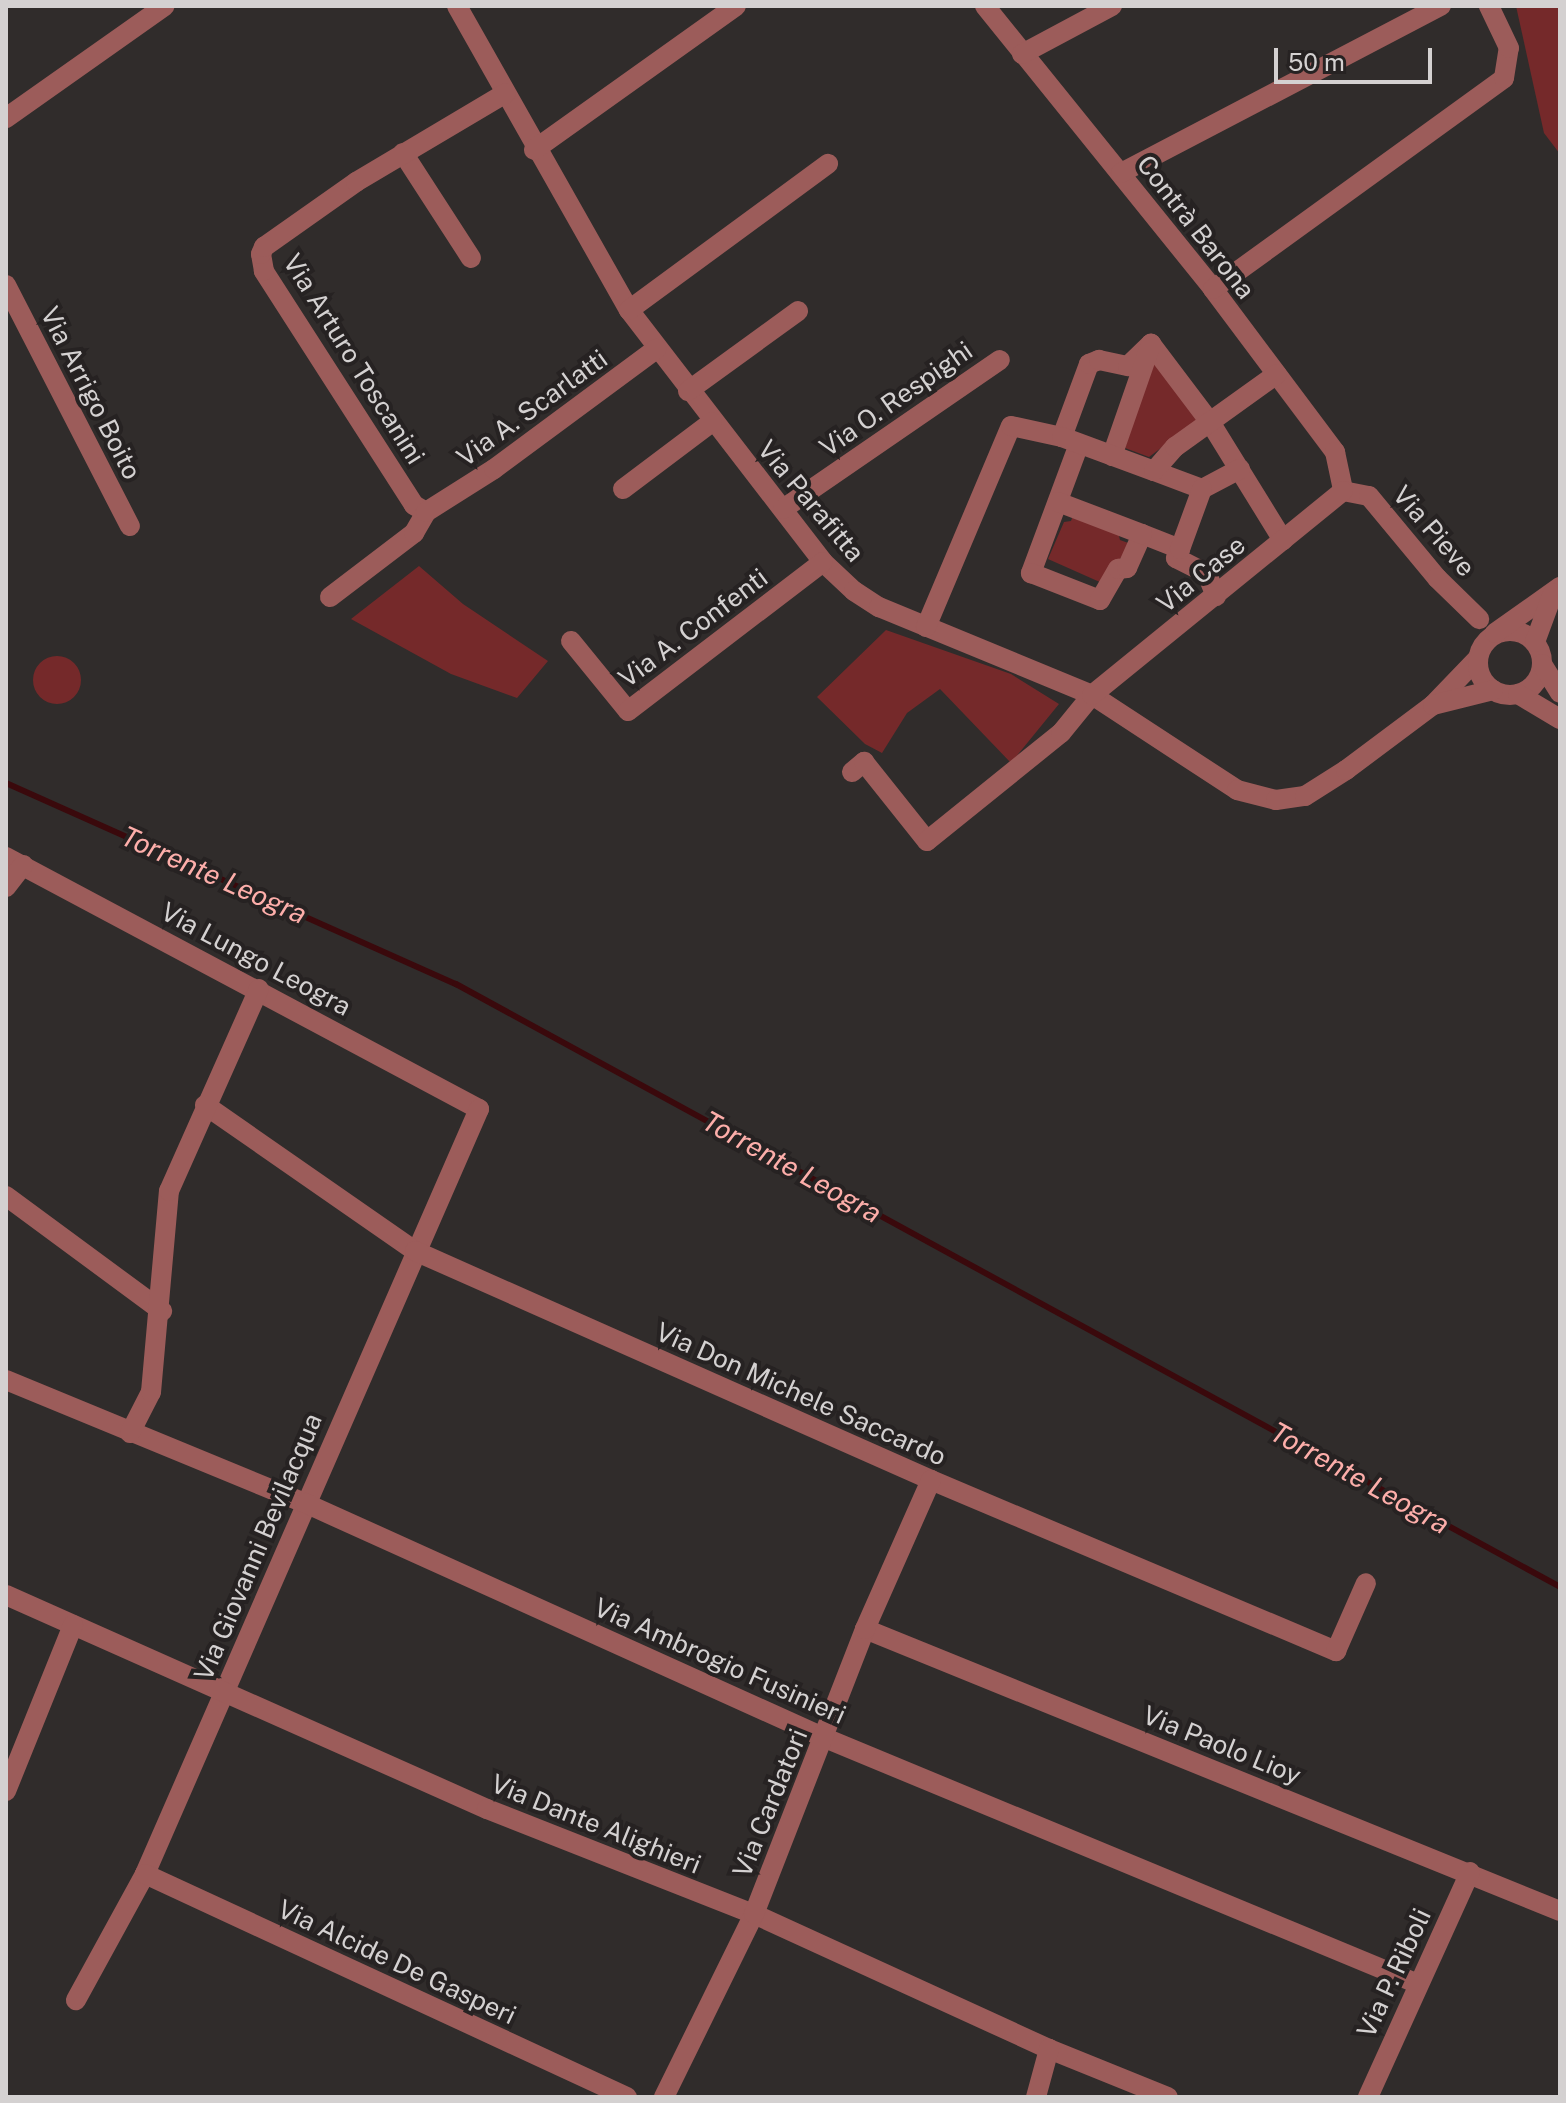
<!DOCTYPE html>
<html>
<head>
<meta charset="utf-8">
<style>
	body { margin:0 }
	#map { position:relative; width:1566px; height:2103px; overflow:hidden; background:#302c2b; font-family:"Public Sans",sans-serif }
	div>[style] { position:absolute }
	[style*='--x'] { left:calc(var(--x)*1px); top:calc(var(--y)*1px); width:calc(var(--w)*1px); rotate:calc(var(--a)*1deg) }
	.green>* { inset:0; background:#75292a }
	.round { border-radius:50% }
	.stream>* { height:6px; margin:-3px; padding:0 3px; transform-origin:3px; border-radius:3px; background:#3a090c }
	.minor>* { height:20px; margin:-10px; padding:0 10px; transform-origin:10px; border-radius:10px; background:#9c5c5a }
	.minor>.ring { margin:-10px; padding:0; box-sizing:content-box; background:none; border:20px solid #9c5c5a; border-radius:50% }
	span { translate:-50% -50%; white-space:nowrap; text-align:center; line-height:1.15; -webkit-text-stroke:8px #262222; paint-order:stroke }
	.street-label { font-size:26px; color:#d4d1d1 }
	.water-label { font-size:28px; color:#fdaeaa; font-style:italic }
	.frame { position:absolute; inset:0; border:8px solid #d4d1d1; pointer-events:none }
	.scale { position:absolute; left:1274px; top:48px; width:158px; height:36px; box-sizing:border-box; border:4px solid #d4d1d1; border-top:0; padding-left:10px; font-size:24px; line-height:28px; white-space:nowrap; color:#d4d1d1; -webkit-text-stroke:6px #262222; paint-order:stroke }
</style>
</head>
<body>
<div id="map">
	<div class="green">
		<i style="clip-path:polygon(1516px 6px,1560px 6px,1560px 154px,1544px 133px)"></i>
		<i style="clip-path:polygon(1153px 362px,1198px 420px,1149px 457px,1125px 448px)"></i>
		<i style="clip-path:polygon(1074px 512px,1117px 528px,1120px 540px,1131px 544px,1102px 583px,1048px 559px,1064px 522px,1071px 521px)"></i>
		<i style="clip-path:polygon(419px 566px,463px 604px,548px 661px,517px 698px,451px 674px,351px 619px)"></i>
		<i style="clip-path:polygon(886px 630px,1011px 674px,1059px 704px,1011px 763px,940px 689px,907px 713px,882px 753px,865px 744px,817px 697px)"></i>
		<i class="round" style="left:33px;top:656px;width:48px;height:48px"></i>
	</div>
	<div class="stream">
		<i style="--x:6;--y:783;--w:493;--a:24.1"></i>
		<i style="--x:456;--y:984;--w:1258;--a:28.64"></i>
	</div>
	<div class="minor">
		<i style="--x:457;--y:6;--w:349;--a:60.5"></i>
		<i style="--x:629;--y:310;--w:318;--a:52.4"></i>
		<i style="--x:823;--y:562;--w:42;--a:43.1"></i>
		<i style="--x:854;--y:591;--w:30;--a:33"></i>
		<i style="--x:879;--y:607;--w:230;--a:22.4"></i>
		<i style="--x:1092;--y:695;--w:173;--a:33.2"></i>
		<i style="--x:1237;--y:790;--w:40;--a:14.4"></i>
		<i style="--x:1276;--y:800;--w:29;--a:-8"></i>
		<i style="--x:1305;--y:796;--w:49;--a:-32.4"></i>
		<i style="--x:1346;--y:770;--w:109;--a:-36.8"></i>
		<i style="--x:1433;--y:705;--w:65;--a:-46.2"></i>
		<i style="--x:985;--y:6;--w:363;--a:51.1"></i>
		<i style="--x:1213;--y:289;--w:204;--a:53.2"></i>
		<i style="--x:1335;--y:452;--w:40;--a:78"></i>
		<i style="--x:1022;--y:54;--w:102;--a:-28.1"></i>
		<i style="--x:6;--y:118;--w:194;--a:-35.2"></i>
		<i style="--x:534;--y:150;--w:248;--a:-35.5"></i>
		<i style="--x:403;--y:153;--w:125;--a:57.1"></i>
		<i style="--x:1121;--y:173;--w:361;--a:-27.6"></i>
		<i style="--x:6;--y:285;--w:271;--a:62.8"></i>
		<i style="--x:1213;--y:289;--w:359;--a:-35.9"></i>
		<i style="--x:1504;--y:78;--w:30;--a:-81"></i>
		<i style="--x:1509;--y:48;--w:47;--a:-115.5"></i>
		<i style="--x:629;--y:310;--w:247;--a:-36.3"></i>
		<i style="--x:688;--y:391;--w:136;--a:-36"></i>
		<i style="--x:1062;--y:437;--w:78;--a:-69.7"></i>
		<i style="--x:1089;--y:364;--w:11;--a:-22"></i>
		<i style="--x:1099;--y:360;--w:30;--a:12"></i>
		<i style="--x:1128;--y:366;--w:32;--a:-44"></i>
		<i style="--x:1151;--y:344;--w:98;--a:52.9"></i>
		<i style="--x:1210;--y:422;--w:139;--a:58.3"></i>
		<i style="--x:1079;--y:444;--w:138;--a:110.4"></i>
		<i style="--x:1031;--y:573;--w:74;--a:21.4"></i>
		<i style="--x:1100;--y:600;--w:36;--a:-60"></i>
		<i style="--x:1118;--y:569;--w:9;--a:-6"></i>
		<i style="--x:1127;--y:568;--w:37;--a:-66"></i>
		<i style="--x:1142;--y:534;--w:41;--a:21.5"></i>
		<i style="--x:1180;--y:549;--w:10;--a:114"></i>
		<i style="--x:1176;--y:558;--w:35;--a:27"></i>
		<i style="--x:1207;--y:574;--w:24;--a:68"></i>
		<i style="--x:1112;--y:456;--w:119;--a:-70.8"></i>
		<i style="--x:1154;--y:471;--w:51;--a:20.6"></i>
		<i style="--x:1202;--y:489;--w:43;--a:-27.8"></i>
		<i style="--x:623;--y:489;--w:111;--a:-37"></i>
		<i style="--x:1343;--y:491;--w:26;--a:11"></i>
		<i style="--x:1369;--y:496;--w:107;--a:50.3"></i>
		<i style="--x:1437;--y:578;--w:59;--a:44.3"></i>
		<i style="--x:1058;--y:502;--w:90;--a:20.9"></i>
		<i style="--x:783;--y:509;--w:263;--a:-34.5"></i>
		<i style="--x:426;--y:512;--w:14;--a:-150"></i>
		<i style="--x:414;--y:505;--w:278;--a:-122.7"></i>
		<i style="--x:264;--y:271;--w:17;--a:-100"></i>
		<i style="--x:261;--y:254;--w:8;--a:-67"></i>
		<i style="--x:264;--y:247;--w:113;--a:-35.2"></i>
		<i style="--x:356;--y:182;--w:174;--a:-30.7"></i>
		<i style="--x:1180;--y:549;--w:64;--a:-69.9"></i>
		<i style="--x:330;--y:597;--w:106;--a:-37.3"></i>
		<i style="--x:414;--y:533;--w:24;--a:-60"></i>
		<i style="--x:426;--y:512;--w:80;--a:-32.3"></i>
		<i style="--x:494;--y:469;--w:202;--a:-36.5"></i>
		<i style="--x:926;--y:627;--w:218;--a:-67.1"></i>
		<i style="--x:1011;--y:426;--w:52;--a:12.2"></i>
		<i style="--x:1062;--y:437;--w:98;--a:20.3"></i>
		<i style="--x:1154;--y:471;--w:32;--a:-49"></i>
		<i style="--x:1175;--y:447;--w:125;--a:-35.6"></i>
		<i class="ring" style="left:1478px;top:631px;width:44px;height:44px"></i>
		<i style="--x:1495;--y:633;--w:80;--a:-35.3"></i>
		<i style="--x:571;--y:641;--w:90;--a:50.8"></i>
		<i style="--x:628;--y:711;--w:245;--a:-37.4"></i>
		<i style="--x:1535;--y:642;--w:52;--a:-69.8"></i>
		<i style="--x:1542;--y:664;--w:34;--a:58"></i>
		<i style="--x:1518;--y:694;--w:49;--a:30.8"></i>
		<i style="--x:1433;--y:705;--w:62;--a:-14"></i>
		<i style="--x:852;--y:772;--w:16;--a:-40"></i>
		<i style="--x:864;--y:762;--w:101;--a:51.4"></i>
		<i style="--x:927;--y:841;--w:172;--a:-38.9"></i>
		<i style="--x:1061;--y:733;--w:49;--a:-50.8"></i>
		<i style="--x:1092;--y:695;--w:323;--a:-39.1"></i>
		<i style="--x:6;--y:857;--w:536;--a:28.05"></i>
		<i style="--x:479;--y:1109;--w:835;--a:113.59"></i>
		<i style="--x:145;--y:1874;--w:144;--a:118.7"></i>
		<i style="--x:6;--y:887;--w:28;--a:-52"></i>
		<i style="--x:205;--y:1105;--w:256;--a:34.8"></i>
		<i style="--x:415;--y:1251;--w:565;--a:23.93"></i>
		<i style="--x:931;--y:1480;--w:440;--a:22.9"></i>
		<i style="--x:1336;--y:1651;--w:74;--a:-66.2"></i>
		<i style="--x:6;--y:1196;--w:194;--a:36.4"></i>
		<i style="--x:6;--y:1380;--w:323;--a:22.4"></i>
		<i style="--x:305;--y:1503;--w:571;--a:24.32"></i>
		<i style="--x:825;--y:1738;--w:640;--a:22.52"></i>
		<i style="--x:130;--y:1433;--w:46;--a:-62.9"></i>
		<i style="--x:151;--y:1392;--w:202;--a:-84.9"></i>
		<i style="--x:169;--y:1191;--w:221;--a:-66"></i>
		<i style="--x:6;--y:1595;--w:526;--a:23.98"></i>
		<i style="--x:487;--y:1809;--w:287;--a:21.5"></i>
		<i style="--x:754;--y:1914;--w:324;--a:24.6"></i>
		<i style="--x:1049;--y:2049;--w:128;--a:22"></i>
		<i style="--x:865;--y:1629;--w:750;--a:22.09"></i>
		<i style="--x:6;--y:1791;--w:179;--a:-68"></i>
		<i style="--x:145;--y:1874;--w:531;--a:24.83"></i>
		<i style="--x:664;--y:2097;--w:204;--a:-63.8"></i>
		<i style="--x:754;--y:1914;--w:306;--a:-68.7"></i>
		<i style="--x:865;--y:1629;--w:163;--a:-66.1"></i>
		<i style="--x:1036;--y:2097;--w:50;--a:-74.8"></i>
		<i style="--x:1368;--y:2097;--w:247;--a:-65.6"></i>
	</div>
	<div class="street-label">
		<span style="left:1196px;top:227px;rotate:52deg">Contrà Barona</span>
		<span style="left:354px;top:359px;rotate:58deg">Via Arturo Toscanini</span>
		<span style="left:91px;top:393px;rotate:63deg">Via Arrigo Boito</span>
		<span style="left:896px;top:399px;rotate:-35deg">Via O. Respighi</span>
		<span style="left:532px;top:408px;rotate:-36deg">Via A. Scarlatti</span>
		<span style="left:811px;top:501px;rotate:50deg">Via Parafitta</span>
		<span style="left:1434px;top:531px;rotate:49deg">Via Pieve</span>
		<span style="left:1201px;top:574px;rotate:-39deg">Via Case</span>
		<span style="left:693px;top:628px;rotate:-37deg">Via A. Confenti</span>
		<span style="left:256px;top:959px;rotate:28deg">Via Lungo Leogra</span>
		<span style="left:801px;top:1394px;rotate:24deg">Via Don Michele Saccardo</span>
		<span style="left:258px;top:1547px;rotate:-67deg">Via Giovanni Bevilacqua</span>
		<span style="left:720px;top:1661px;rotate:24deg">Via Ambrogio Fusinieri</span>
		<span style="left:1222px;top:1745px;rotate:22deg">Via Paolo Lioy</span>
		<span style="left:770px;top:1803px;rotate:-68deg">Via Cardatori</span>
		<span style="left:596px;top:1824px;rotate:22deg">Via Dante Alighieri</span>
		<span style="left:397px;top:1962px;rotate:25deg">Via Alcide De Gasperi</span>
		<span style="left:1394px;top:1973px;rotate:-65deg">Via P. Riboli</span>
	</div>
	<div class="water-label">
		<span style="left:214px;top:875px;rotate:24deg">Torrente Leogra</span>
		<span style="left:792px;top:1167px;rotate:29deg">Torrente Leogra</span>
		<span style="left:1360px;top:1478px;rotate:29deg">Torrente Leogra</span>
	</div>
	<div class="frame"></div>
	<div class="scale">50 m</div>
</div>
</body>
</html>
